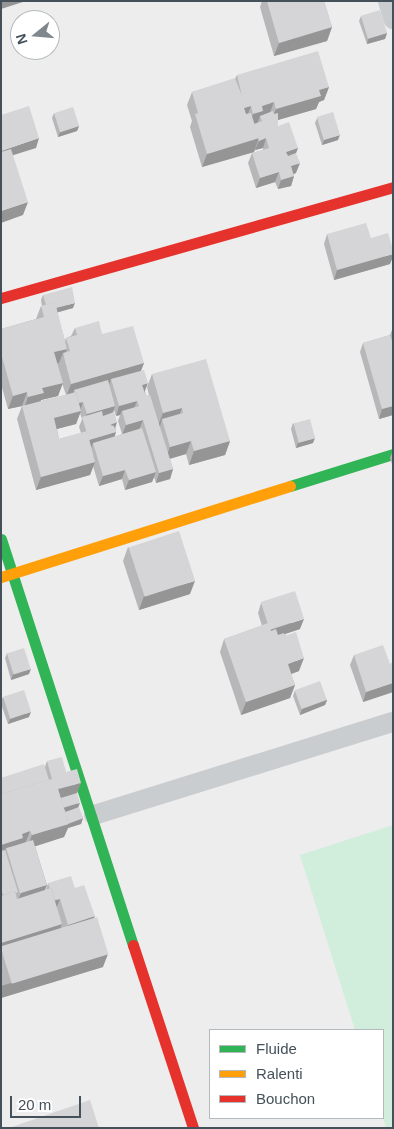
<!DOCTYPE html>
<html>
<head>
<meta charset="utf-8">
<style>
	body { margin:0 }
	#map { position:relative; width:394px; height:1129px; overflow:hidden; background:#eeeded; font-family:Arial,sans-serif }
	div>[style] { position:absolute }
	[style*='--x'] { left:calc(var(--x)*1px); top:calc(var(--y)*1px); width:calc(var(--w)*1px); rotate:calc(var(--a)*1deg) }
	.green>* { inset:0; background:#d0eedb }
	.street>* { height:20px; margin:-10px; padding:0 10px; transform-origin:10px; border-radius:10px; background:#c9cdcf }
	.fast>* { height:11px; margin:-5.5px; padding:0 5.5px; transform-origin:5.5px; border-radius:5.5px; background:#30b455 }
	.slow>* { height:11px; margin:-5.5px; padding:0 5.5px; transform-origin:5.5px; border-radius:5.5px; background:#ff9f0a }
	.jam>* { height:11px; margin:-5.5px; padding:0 5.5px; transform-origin:5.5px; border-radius:5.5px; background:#e5322d }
	.wall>* { inset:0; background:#b7b7b9 }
	.shaded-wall>* { inset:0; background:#959596 }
	.building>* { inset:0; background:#d5d5d7; transform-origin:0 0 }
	span { translate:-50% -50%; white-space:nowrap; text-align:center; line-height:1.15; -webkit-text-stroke:4px #fff; paint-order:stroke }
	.frame { position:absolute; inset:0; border:2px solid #44515a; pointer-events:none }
	.legend { position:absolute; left:209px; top:1029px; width:175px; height:90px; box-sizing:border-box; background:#fff; border:1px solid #b4b9bd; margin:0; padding:6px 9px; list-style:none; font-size:15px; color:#44515a }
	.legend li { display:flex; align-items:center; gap:10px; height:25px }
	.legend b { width:25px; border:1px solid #b4b9bd }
	.north { position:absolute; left:10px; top:10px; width:50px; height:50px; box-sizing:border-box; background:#fff; border:1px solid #b4b9bd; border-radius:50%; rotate:253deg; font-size:14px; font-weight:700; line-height:20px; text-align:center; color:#44515a }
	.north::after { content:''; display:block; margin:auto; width:18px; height:22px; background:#80888d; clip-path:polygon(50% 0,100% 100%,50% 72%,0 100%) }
	.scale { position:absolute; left:10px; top:1096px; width:71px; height:22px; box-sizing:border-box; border:2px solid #44515a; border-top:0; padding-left:6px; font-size:15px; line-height:18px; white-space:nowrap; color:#44515a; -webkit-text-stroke:4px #fff; paint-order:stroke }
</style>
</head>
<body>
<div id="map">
	<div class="green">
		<i style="clip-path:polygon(393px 825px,393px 1128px,386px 1128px,383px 1117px,383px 1030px,355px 1030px,300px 855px)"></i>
	</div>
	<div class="street">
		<i style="--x:388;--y:1;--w:19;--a:74"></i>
		<i style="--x:94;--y:815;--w:313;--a:-17.3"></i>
	</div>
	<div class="fast">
		<i style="--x:290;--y:486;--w:108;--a:-17.3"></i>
		<i style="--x:1;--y:539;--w:427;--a:72"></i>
	</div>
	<div class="slow">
		<i style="--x:1;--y:577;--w:303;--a:-17.5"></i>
	</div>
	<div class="jam">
		<i style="--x:1;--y:298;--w:407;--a:-15.8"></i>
		<i style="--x:133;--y:945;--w:193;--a:71.8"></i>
	</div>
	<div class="wall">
		<i style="clip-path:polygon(262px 1px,324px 1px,332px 27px,327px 41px,274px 56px,260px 7px)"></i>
		<i style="clip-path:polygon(361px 16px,387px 33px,385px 39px,367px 44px,359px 21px)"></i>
		<i style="clip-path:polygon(237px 75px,329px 87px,324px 100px,319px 102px,316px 109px,278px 120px,278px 126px,298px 148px,296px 153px,296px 173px,294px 174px,294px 176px,291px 186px,278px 189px,275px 182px,256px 188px,248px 163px,252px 153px,263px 150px,263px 148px,255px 150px,255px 149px,254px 152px,202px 167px,190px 127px,192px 121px,187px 105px,192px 92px,235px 79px)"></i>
		<i style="clip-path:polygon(54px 113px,79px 126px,77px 131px,58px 137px,52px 118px)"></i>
		<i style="clip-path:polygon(317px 118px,338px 140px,322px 145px,315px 123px)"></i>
		<i style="clip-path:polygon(327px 234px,371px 238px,390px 264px,334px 280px,324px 244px)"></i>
		<i style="clip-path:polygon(evenodd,43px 295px,73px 308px,57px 312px,65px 341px,66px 338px,71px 336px,75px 328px,102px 334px,144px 363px,141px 370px,146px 396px,149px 395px,147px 387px,152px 374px,230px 441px,225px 455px,189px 465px,186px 454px,170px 459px,173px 469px,170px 479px,156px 483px,154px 477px,152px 482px,125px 490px,122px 479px,99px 486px,93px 466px,90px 475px,36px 490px,17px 419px,22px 406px,8px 409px,1px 384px,1px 329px,36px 319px,41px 306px,42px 306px,41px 300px,43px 295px,62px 383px,66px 395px,41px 401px,41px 400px,58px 396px,62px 383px,43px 295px,114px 410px,116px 416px,120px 415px,118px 421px,122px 434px,114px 437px,116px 432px,113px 413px,114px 410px,43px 295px,80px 413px,82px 419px,79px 427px,81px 433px,59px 439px,57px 429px,76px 424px,80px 413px)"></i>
		<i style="clip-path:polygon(393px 327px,393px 415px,379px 419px,360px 352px,363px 343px,390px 335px)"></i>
		<i style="clip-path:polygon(293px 423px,313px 443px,296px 448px,291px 429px)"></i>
		<i style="clip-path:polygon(393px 450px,393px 467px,390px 458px)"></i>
		<i style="clip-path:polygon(128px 547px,190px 594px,139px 610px,123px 561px)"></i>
		<i style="clip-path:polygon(261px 603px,300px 629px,285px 634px,299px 671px,291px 674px,295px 685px,290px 698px,241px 715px,220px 652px,224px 639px,262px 626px,258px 613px)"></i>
		<i style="clip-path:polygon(7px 653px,29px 674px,11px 680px,5px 658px)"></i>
		<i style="clip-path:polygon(354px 655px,390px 664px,393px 663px,393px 692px,363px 702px,350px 665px)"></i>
		<i style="clip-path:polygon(295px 690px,327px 700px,325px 705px,300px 715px,293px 696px)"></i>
		<i style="clip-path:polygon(3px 697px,29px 717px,8px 724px,1px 704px,1px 701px)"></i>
		<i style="clip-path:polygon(47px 761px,66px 772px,77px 794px,78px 807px,83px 818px,81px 824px,68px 828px,64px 837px,35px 846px,47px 885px,45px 890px,46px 890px,48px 883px,75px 888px,94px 918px,103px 967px,1px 998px,1px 778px,45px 767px)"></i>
	</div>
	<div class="shaded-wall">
		<i style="clip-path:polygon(1px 1px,26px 1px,1px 9px)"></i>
		<i style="clip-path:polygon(332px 27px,327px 41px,274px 56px,279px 43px)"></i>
		<i style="clip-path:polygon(387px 33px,385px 39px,367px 44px,368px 39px)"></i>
		<i style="clip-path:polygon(329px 87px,324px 100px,319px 102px,316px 109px,271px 122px,276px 109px,319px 90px)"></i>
		<i style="clip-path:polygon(274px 102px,269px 115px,260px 116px,257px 125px,249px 128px,253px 114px,262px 106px)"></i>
		<i style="clip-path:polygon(251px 106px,246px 119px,244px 108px)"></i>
		<i style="clip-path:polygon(79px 126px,77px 131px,58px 137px,60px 132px)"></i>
		<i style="clip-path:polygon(340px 135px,338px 140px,322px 145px,324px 140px)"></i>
		<i style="clip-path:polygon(39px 138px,36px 148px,1px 159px,1px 151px)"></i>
		<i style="clip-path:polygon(259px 138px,254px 152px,202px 167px,207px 154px)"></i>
		<i style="clip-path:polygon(266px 138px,263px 148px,255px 150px,259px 141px)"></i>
		<i style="clip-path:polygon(298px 148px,294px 158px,283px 161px,286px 152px)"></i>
		<i style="clip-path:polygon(300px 163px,296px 173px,288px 176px,291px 166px)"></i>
		<i style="clip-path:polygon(279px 172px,275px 182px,256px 188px,260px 178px)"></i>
		<i style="clip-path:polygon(294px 176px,291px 186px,278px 189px,281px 180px)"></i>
		<i style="clip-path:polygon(28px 202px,23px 215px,1px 223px,1px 211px)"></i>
		<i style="clip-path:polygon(393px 254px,393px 257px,390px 264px,334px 280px,337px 270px)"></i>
		<i style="clip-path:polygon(75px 303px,73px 308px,45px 316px,47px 310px)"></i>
		<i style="clip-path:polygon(67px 349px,64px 357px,63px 353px,59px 363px,50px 365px,54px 352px)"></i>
		<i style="clip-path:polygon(144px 363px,139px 376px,111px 379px,109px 385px,74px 390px,73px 395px,66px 397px,71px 384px)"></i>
		<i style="clip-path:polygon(63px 383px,58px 396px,41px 400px,39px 406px,23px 411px,28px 397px,42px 388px)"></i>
		<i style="clip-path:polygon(148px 383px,144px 393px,142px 385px)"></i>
		<i style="clip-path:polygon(27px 392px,22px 406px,8px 409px,13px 396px)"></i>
		<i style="clip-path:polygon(137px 401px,133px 411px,122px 411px,120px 415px,116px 416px,119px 406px)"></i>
		<i style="clip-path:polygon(83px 402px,80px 411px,81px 411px,76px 424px,49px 431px,54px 418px,78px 403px)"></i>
		<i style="clip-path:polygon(115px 406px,112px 415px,84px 422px,87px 414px)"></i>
		<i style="clip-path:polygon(393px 406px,393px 415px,379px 419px,382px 409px)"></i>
		<i style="clip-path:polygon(182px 408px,177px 421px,162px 419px,160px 426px,158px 426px,163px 413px)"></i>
		<i style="clip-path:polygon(143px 420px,139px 430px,122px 435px,126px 425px)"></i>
		<i style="clip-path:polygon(117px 422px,114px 432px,110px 425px)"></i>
		<i style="clip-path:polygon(116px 432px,113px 442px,93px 443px,91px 448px,89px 440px)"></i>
		<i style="clip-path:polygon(315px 438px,313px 443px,296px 448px,298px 443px)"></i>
		<i style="clip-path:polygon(191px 441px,186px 454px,165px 460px,170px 447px)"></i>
		<i style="clip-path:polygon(230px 441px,225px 455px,189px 465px,194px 451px)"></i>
		<i style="clip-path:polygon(95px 462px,90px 475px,36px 490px,41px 477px)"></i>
		<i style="clip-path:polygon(173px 469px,170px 479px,156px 483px,159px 473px)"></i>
		<i style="clip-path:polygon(125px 470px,122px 479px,99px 486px,103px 476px)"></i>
		<i style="clip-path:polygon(156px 472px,152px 482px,125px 490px,129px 480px)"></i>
		<i style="clip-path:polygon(195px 581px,190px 594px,139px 610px,144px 596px)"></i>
		<i style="clip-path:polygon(304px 619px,300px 629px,267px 640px,270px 630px)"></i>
		<i style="clip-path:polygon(304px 658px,299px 671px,283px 677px,288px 664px)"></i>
		<i style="clip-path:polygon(31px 669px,29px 674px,11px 680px,13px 674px)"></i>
		<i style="clip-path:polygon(393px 683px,393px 692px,363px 702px,366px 692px)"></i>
		<i style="clip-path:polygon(295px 685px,290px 698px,241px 715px,246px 702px)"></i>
		<i style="clip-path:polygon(327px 700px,325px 705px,300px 715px,302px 709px)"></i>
		<i style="clip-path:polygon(31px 712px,29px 717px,8px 724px,10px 719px)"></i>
		<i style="clip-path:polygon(81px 783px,76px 796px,61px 800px,58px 789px)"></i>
		<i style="clip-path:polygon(80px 803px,78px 808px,66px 812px,63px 808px)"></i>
		<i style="clip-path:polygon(83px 818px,81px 824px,68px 828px,64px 837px,27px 849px,32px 835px)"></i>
		<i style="clip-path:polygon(30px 831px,25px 844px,6px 848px,3px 856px,1px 857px,1px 845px,22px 834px)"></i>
		<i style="clip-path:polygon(47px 885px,43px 895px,17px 903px,21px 893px)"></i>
		<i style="clip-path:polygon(60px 899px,56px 909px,54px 901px)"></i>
		<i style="clip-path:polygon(95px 916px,91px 926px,65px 935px,68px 925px)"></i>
		<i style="clip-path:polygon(62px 924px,57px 937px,1px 954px,1px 943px)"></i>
		<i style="clip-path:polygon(108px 954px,103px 967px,1px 998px,1px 986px)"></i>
	</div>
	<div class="building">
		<i style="clip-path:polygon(267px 1px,324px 1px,332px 27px,279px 43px)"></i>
		<i style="left:380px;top:10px;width:24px;height:20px;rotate:73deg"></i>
		<i style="clip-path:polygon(318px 51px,329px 87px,319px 90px,321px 96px,276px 109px,274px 102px,262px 106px,263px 111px,253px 114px,251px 106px,244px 108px,246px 114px,251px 113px,259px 138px,207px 154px,195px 114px,198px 113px,192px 92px,235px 78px,242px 96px,237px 75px)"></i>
		<i style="clip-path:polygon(29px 106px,39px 138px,1px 151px,1px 115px)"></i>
		<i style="left:73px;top:107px;width:20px;height:20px;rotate:72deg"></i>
		<i style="clip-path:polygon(273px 111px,274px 114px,278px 113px,278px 126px,289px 122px,298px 148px,286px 152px,288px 156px,296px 153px,300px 163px,291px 166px,294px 176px,281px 180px,279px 172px,260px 178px,252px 153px,269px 148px,266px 138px,259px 141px,254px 124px,262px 121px,260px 116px)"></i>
		<i style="left:333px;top:112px;width:24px;height:17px;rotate:73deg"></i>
		<i style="clip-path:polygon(11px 149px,28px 202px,1px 211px,1px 152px)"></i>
		<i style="clip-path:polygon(366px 223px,371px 238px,388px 233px,393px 250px,393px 254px,337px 270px,327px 234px)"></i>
		<i style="clip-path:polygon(72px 287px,75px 303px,56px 308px,55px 302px,46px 305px,43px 295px)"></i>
		<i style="clip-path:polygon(55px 302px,67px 349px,54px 352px,63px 383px,42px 388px,44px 393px,28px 397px,27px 392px,13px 396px,1px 353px,1px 329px,44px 317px,41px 306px)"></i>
		<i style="clip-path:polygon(99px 321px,102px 334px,133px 326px,144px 363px,71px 384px,63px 353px,70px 351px,66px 338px,77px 335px,75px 328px)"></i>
		<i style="clip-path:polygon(390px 335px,393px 344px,393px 406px,382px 409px,363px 343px)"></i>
		<i style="clip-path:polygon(206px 359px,230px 441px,194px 451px,191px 441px,170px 447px,162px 419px,183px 413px,182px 408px,163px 413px,152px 374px)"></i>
		<i style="clip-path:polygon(144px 370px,148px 383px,142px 385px,146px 396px,150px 395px,173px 469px,159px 473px,143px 420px,126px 425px,122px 411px,139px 406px,137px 401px,119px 406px,111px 379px)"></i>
		<i style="clip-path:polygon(108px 380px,115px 406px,87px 414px,83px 402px,79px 403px,76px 392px,75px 392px,74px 390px)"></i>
		<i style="clip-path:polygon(76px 392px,81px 411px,54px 418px,59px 439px,87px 431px,95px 462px,41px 477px,22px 406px)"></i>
		<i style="clip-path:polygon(102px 411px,103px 416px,114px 412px,117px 422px,110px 425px,114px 426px,116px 432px,89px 440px,82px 417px)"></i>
		<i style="left:310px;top:419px;width:20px;height:17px;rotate:75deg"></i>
		<i style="clip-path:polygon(142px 428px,156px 472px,129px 480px,125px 470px,103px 476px,93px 443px)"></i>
		<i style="left:179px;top:531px;width:52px;height:53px;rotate:72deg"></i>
		<i style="left:295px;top:591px;width:29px;height:36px;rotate:72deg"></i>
		<i style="clip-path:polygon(268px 623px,271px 631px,276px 629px,278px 635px,284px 633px,285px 636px,296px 632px,304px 658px,288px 664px,295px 685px,246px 702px,224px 639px)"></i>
		<i style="clip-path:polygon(383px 645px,390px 664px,393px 663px,393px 683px,366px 692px,354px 655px)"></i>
		<i style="left:24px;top:648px;width:22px;height:18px;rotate:72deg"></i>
		<i style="left:320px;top:681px;width:20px;height:27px;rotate:70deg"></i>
		<i style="left:24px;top:690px;width:23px;height:22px;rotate:72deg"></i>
		<i style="clip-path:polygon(62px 757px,66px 772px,77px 769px,81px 783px,58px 789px,69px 824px,32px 835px,30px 831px,22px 834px,23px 838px,1px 845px,1px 794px,52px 779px,47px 761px)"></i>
		<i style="clip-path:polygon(44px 764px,49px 780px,1px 794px,1px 778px)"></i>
		<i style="left:77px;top:793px;width:10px;height:17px;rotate:73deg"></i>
		<i style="left:79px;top:807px;width:12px;height:15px;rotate:70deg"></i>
		<i style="left:33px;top:840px;width:47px;height:28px;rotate:73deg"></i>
		<i style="clip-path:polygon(5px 850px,18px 892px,16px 893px,15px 891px,3px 895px,1px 888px,1px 851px)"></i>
		<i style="clip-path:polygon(71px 876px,75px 888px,84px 885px,95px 916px,68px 925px,60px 899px,55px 900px,51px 888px,50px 889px,48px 883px)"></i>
		<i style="clip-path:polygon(51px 888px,62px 924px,1px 943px,1px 896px,15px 891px,17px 899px)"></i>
		<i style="left:97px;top:917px;width:39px;height:101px;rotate:73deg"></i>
		<i style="clip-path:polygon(90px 1100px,99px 1128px,9px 1128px)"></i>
	</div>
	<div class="frame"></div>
	<ul class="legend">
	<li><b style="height:6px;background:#30b455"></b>Fluide</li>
	<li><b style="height:6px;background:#ff9f0a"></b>Ralenti</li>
	<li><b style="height:6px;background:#e5322d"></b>Bouchon</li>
	</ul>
	<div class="north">N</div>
	<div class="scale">20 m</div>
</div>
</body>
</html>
